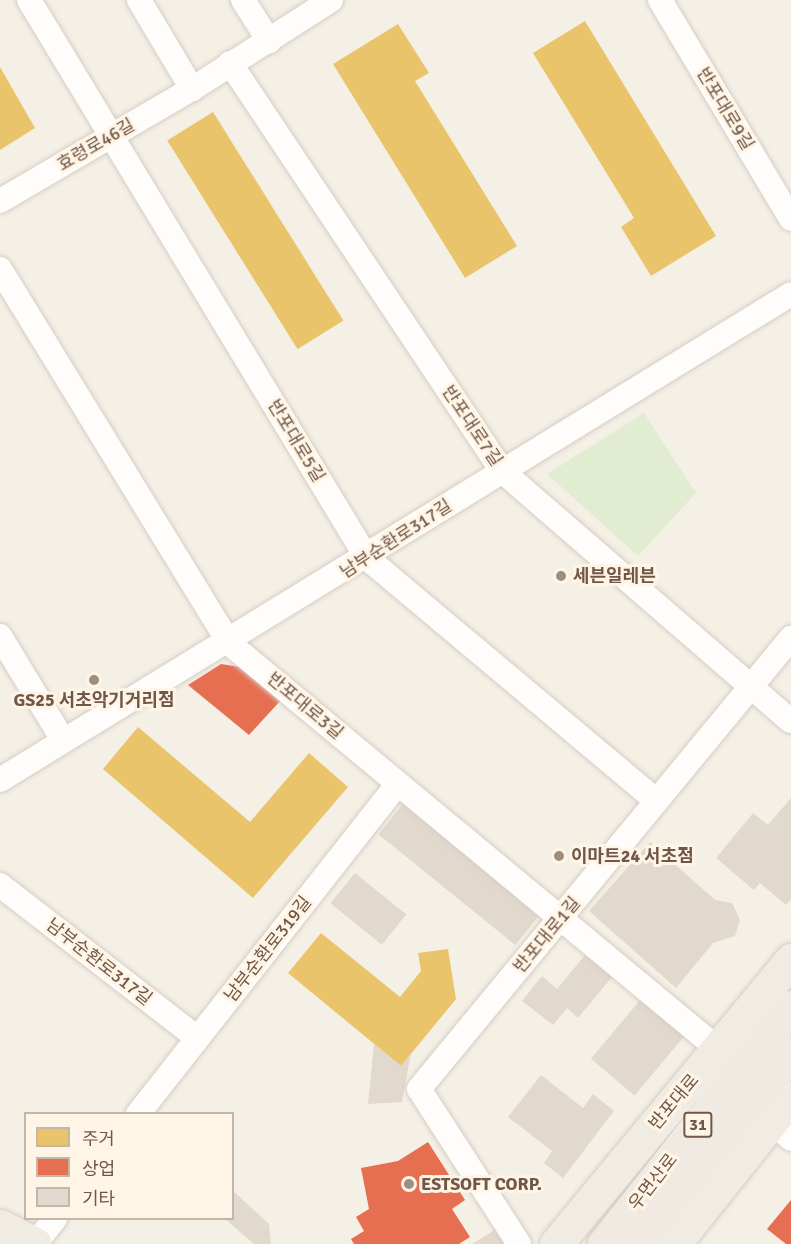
<!DOCTYPE html>
<html>
<head>
<meta charset="utf-8">
<style>
	body { margin:0 }
	#map { position:relative; width:791px; height:1244px; overflow:hidden; background:#f5f0e6; font-family:Signika,"Noto Sans KR",sans-serif }
	div>[style] { position:absolute }
	[style*='--x'] { left:calc(var(--x)*1px); top:calc(var(--y)*1px); width:calc(var(--w)*1px); rotate:calc(var(--a)*1deg) }
	.green>* { inset:0; background:#e1ecd1 }
	.homes>* { inset:0; background:#e9c46a; transform-origin:0 0 }
	.shops>* { inset:0; background:#e76f51 }
	.building>* { inset:0; background:#e1d8ce; transform-origin:0 0 }
	.roads { filter:drop-shadow(0 0 2px #d6cdc4) drop-shadow(0 0 2px #d6cdc4) }
	.minor>* { height:24px; margin:-12px; padding:0 12px; transform-origin:12px; border-radius:12px; background:#fefdfb }
	.primary>* { height:33px; margin:-16.5px; padding:0 16.5px; transform-origin:16.5px; border-radius:16.5px; background:#f1ece3 }
	.trunk>* { height:33px; margin:-16.5px; padding:0 16.5px; transform-origin:16.5px; border-radius:16.5px; background:#f0eae3 }
	.dots>* { width:16px; height:16px; translate:-50% -50%; box-sizing:border-box; border:3px solid #fff5e6; border-radius:50% }
	span { translate:-50% -50%; white-space:nowrap; text-align:center; line-height:1.15; -webkit-text-stroke:6px #fff5e6; paint-order:stroke }
	.shield-label span { padding:2px 4px; background:#fff5e6; border:2px solid; border-radius:4px; -webkit-text-stroke-width:0 }
	.shield-label { font-size:16px; color:#715748; font-weight:700 }
	.street-label { font-size:18px; color:#715748 }
	.poi-label { font-size:18px; color:#715748; font-weight:700 }
	.left { translate:0 -50%; text-align:left }
	.legend { position:absolute; left:24px; top:1112px; width:210px; height:108px; box-sizing:border-box; background:#fff5e6; border:2px solid #c6b6a7; margin:0; padding:8px 10px; list-style:none; font-size:18px; color:#715748 }
	.legend li { display:flex; align-items:center; gap:12px; height:30px }
	.legend b { width:30px; border:2px solid #c6b6a7 }
</style>
</head>
<body>
<div id="map">
	<div class="green">
		<i style="clip-path:polygon(644px 413px,696px 493px,638px 556px,547px 474px)"></i>
	</div>
	<div class="homes">
		<i style="clip-path:polygon(585px 21px,716px 236px,651px 276px,621px 227px,634px 218px,533px 53px)"></i>
		<i style="clip-path:polygon(398px 24px,429px 73px,415px 81px,517px 246px,465px 278px,333px 64px)"></i>
		<i style="clip-path:polygon(0 67px,35px 128px,0 150px)"></i>
		<i style="left:213px;top:112px;width:246px;height:54px;rotate:58deg"></i>
		<i style="clip-path:polygon(138px 727px,250px 822px,309px 753px,348px 787px,253px 898px,103px 769px)"></i>
		<i style="clip-path:polygon(321px 933px,400px 997px,421px 971px,418px 953px,448px 949px,456px 999px,401px 1066px,288px 973px)"></i>
	</div>
	<div class="shops">
		<i style="clip-path:polygon(221px 664px,240px 667px,282px 699px,249px 735px,188px 685px)"></i>
		<i style="clip-path:polygon(428px 1142px,465px 1200px,452px 1209px,470px 1237px,459px 1244px,354px 1244px,351px 1239px,364px 1231px,356px 1217px,369px 1209px,361px 1168px,398px 1161px)"></i>
		<i style="clip-path:polygon(791px 1200px,791px 1244px,786px 1244px,767px 1229px)"></i>
	</div>
	<div class="building">
		<i style="clip-path:polygon(791px 798px,791px 899px,786px 905px,760px 883px,754px 890px,716px 858px,753px 813px,768px 825px)"></i>
		<i style="left:403px;top:804px;width:176px;height:39px;rotate:39deg"></i>
		<i style="clip-path:polygon(650px 842px,715px 900px,732px 903px,740px 920px,735px 936px,713px 943px,676px 988px,589px 911px)"></i>
		<i style="left:355px;top:873px;width:66px;height:39px;rotate:39deg"></i>
		<i style="clip-path:polygon(585px 955px,612px 977px,578px 1018px,567px 1008px,553px 1025px,522px 1001px,542px 976px,557px 989px)"></i>
		<i style="left:641px;top:999px;width:57px;height:78px;rotate:40deg"></i>
		<i style="clip-path:polygon(374px 1044px,401px 1066px,411px 1053px,402px 1102px,368px 1104px)"></i>
		<i style="clip-path:polygon(541px 1075px,583px 1108px,593px 1094px,614px 1111px,563px 1178px,544px 1163px,552px 1151px,508px 1117px)"></i>
		<i style="clip-path:polygon(232px 1190px,269px 1224px,271px 1244px,254px 1244px,224px 1218px,232px 1218px)"></i>
		<i style="clip-path:polygon(496px 1229px,505px 1244px,472px 1244px)"></i>
	</div>
	<div class="roads">
		<div class="minor">
			<i style="--x:29;--y:0;--w:652;--a:58.8"></i>
			<i style="--x:367;--y:558;--w:378;--a:40"></i>
			<i style="--x:139;--y:0;--w:104;--a:59.2"></i>
			<i style="--x:243;--y:0;--w:49;--a:57.6"></i>
			<i style="--x:660;--y:0;--w:255;--a:59.1"></i>
			<i style="--x:230;--y:63;--w:490;--a:56.3"></i>
			<i style="--x:502;--y:471;--w:382;--a:40.9"></i>
			<i style="--x:0;--y:201;--w:222;--a:-30.3"></i>
			<i style="--x:192;--y:89;--w:165;--a:-32.6"></i>
			<i style="--x:0;--y:269;--w:440;--a:58.5"></i>
			<i style="--x:230;--y:644;--w:634;--a:39.69"></i>
			<i style="--x:0;--y:636;--w:122;--a:58.8"></i>
			<i style="--x:0;--y:780;--w:928;--a:-31.57"></i>
			<i style="--x:0;--y:885;--w:249;--a:37.8"></i>
			<i style="--x:138;--y:1114;--w:420;--a:-51.8"></i>
			<i style="--x:771;--y:1122;--w:26;--a:40"></i>
			<i style="--x:35;--y:1244;--w:33;--a:-52"></i>
			<i style="--x:519;--y:1244;--w:184;--a:-122.8"></i>
			<i style="--x:419;--y:1089;--w:585;--a:-50.48"></i>
		</div>
		<div class="primary">
			<i style="--x:0;--y:1226;--w:39;--a:27"></i>
			<i style="--x:556;--y:1244;--w:369;--a:-50.4"></i>
			<i style="--x:674;--y:1244;--w:188;--a:-51.5"></i>
		</div>
		<div class="trunk">
			<i style="--x:604;--y:1244;--w:302;--a:-51.7"></i>
			<i style="--x:635;--y:1244;--w:247;--a:-50.9"></i>
		</div>
	</div>
	<div class="dots">
		<i style="left:561px;top:576px;background:#9f8d7f"></i>
		<i style="left:94px;top:680px;background:#9f8d7f"></i>
		<i style="left:559px;top:856px;background:#9f8d7f"></i>
		<i style="left:409px;top:1184px;background:#9f8d7f"></i>
	</div>
	<div class="shield-label">
		<span style="left:698px;top:1125px">31</span>
	</div>
	<div class="street-label">
		<span style="left:725px;top:109px;rotate:59deg">반포대로9길</span>
		<span style="left:96px;top:145px;rotate:-30deg">효령로46길</span>
		<span style="left:472px;top:426px;rotate:56deg">반포대로7길</span>
		<span style="left:296px;top:441px;rotate:59deg">반포대로5길</span>
		<span style="left:396px;top:539px;rotate:-33deg">남부순환로317길</span>
		<span style="left:305px;top:706px;rotate:40deg">반포대로3길</span>
		<span style="left:547px;top:935px;rotate:-50deg">반포대로1길</span>
		<span style="left:268px;top:949px;rotate:-52deg">남부순환로319길</span>
		<span style="left:99px;top:962px;rotate:38deg">남부순환로317길</span>
		<span style="left:674px;top:1102px;rotate:-50deg">반포대로</span>
		<span style="left:653px;top:1182px;rotate:-52deg">우면산로</span>
	</div>
	<div class="poi-label">
		<span class="left" style="left:573px;top:576px">세븐일레븐</span>
		<span style="left:94px;top:700px">GS25 서초악기거리점</span>
		<span class="left" style="left:571px;top:856px">이마트24 서초점</span>
		<span class="left" style="left:421px;top:1184px">ESTSOFT CORP.</span>
	</div>
	<ul class="legend">
	<li><b style="height:16px;background:#e9c46a"></b>주거</li>
	<li><b style="height:16px;background:#e76f51"></b>상업</li>
	<li><b style="height:16px;background:#e1d8ce"></b>기타</li>
	</ul>
</div>
</body>
</html>
